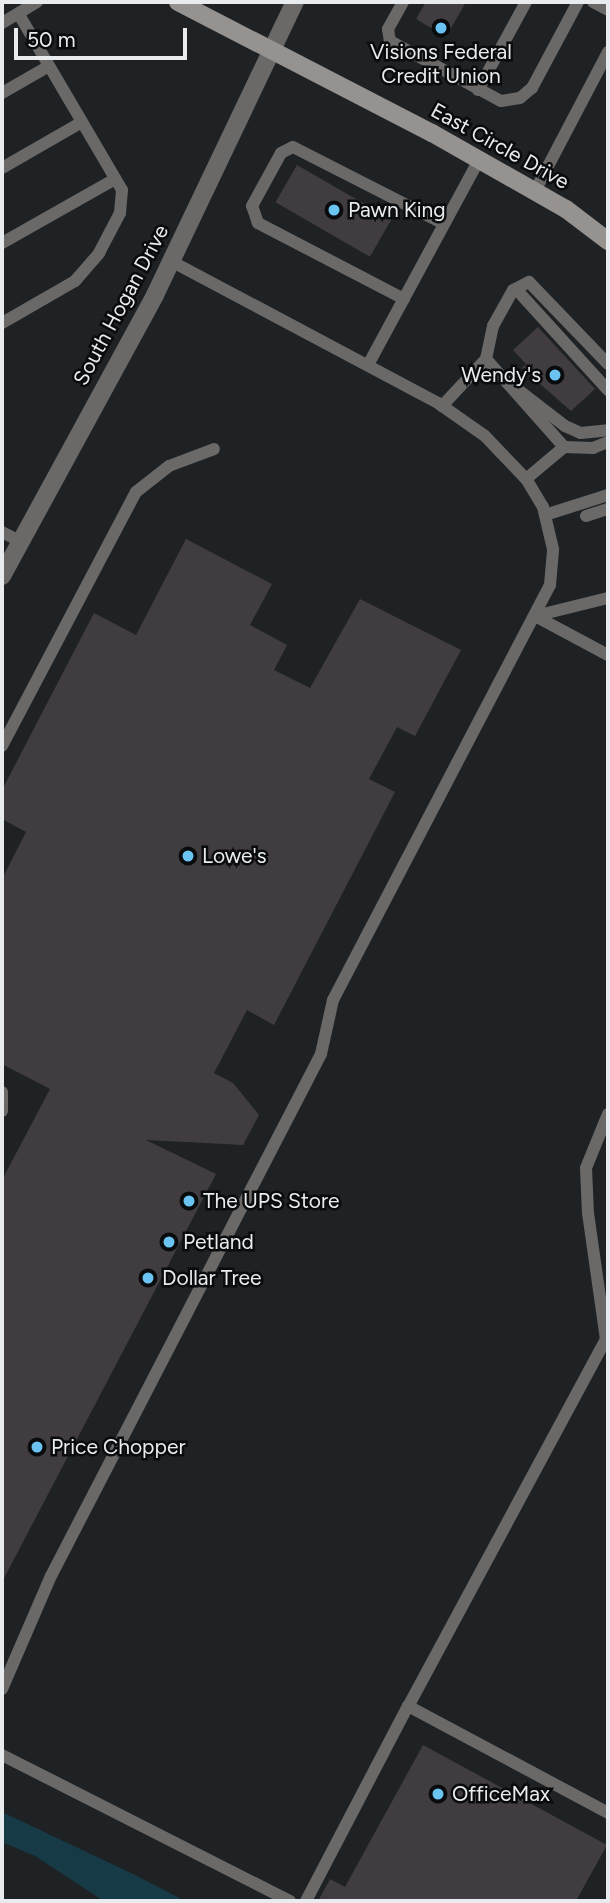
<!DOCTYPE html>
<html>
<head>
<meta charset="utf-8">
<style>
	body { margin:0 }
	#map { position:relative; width:610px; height:1903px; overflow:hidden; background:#1e2225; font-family:Figtree,sans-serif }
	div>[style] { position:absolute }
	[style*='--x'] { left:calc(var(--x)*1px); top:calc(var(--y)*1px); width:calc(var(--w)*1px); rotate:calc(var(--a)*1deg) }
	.water>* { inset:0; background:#163b47 }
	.building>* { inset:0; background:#413c40; transform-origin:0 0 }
	.lane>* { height:12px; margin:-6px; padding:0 6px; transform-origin:6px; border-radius:6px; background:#6b6968 }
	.street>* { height:18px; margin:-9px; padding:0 9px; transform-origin:9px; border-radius:9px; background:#6b6968 }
	.secondary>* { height:18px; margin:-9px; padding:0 9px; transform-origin:9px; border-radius:9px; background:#969290 }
	.dots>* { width:19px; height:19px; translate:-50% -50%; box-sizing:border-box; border:4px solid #090b0c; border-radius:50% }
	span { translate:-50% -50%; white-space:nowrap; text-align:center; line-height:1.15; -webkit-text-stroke:5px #090b0c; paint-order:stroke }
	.poi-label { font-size:21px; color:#e9ecee }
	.left { translate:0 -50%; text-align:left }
	.right { translate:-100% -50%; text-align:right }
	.street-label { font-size:21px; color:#e9ecee }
	.frame { position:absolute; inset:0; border:4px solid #e9ecee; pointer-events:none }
	.scale { position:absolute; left:14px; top:28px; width:173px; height:32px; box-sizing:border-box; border:4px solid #e9ecee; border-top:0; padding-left:9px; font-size:21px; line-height:24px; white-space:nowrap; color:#e9ecee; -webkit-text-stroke:5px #090b0c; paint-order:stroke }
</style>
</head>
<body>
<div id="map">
	<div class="water">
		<i style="clip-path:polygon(2px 1812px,135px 1875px,185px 1901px,104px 1901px,35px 1856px,2px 1842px)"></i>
	</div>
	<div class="building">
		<i style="clip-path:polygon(426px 2px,466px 2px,446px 37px,416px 19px)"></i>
		<i style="left:297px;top:165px;width:109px;height:43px;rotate:30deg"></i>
		<i style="clip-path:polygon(538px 327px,595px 389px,571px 411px,522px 368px,526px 364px,513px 350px)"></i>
		<i style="clip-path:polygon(186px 539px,272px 584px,250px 625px,287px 645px,274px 670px,310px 688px,360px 599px,461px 650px,415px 736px,397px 727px,369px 779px,395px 792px,274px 1025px,247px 1010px,214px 1073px,233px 1083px,259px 1115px,243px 1145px,146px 1140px,216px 1174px,2px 1582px,2px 1180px,50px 1089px,2px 1064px,2px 879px,26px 832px,2px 819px,2px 790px,94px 613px,136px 635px)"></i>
		<i style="clip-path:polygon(423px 1745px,607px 1845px,576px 1901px,318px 1901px,330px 1879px,345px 1887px)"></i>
	</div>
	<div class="lane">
		<i style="--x:403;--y:2;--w:31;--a:119"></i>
		<i style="--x:388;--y:29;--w:12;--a:81"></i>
		<i style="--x:390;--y:41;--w:126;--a:28.4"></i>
		<i style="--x:501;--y:101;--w:19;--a:-9"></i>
		<i style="--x:520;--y:98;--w:16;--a:-40"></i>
		<i style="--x:532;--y:88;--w:98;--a:-61.9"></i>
		<i style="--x:593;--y:2;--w:17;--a:28"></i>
		<i style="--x:2;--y:23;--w:41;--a:-31"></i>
		<i style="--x:478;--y:90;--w:100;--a:-61.4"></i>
		<i style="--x:2;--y:93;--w:54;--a:-29.9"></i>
		<i style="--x:2;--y:168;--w:92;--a:-29.9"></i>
		<i style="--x:535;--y:191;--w:157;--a:-62.3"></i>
		<i style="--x:2;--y:243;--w:130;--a:-29.5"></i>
		<i style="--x:516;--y:289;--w:137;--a:47.7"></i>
		<i style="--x:404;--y:299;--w:165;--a:-152.5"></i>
		<i style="--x:258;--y:223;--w:18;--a:-109"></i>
		<i style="--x:252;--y:206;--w:60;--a:-61.3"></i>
		<i style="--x:281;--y:153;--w:13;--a:-27"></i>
		<i style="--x:293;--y:147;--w:169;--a:27"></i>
		<i style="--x:2;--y:323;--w:84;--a:-29.9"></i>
		<i style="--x:75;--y:281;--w:37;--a:-49"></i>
		<i style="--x:99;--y:253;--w:45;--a:-62.3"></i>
		<i style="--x:120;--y:213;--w:23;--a:-85"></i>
		<i style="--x:122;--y:190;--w:205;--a:-120.4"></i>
		<i style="--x:486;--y:359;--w:118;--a:48.4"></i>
		<i style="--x:368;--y:365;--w:233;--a:-61.6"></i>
		<i style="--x:504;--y:379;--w:77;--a:37.6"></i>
		<i style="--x:565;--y:426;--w:17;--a:24"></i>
		<i style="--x:581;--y:433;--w:27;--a:-6"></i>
		<i style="--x:442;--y:406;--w:64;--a:-46.9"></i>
		<i style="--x:486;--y:359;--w:34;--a:-78"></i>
		<i style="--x:493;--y:326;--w:41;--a:-60.9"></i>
		<i style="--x:513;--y:290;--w:18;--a:-27"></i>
		<i style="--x:529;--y:282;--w:114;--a:46.1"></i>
		<i style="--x:526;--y:479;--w:50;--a:-40.1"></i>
		<i style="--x:564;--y:447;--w:29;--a:2"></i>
		<i style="--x:593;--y:448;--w:16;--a:-22"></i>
		<i style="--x:545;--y:515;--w:66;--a:-17.6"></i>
		<i style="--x:586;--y:516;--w:23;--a:-18"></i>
		<i style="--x:2;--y:532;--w:20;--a:27"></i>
		<i style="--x:535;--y:616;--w:83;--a:28.1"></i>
		<i style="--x:535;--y:616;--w:75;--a:-13.9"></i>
		<i style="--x:2;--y:746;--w:287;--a:-62.2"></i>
		<i style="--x:136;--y:492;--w:42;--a:-38.2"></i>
		<i style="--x:169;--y:466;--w:48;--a:-20.7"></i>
		<i style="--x:2;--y:1092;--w:19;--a:90"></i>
		<i style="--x:608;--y:1114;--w:58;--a:112.2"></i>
		<i style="--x:586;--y:1168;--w:45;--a:87.5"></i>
		<i style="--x:588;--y:1213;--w:127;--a:81.9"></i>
		<i style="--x:606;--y:1339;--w:417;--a:118.3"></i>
		<i style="--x:408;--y:1706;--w:227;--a:28.1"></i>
		<i style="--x:2;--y:1689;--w:123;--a:-66.6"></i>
		<i style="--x:51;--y:1576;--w:588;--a:-62.65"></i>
		<i style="--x:321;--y:1054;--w:55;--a:-77.5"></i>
		<i style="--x:333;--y:1000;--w:468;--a:-62.4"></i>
		<i style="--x:550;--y:585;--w:36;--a:-85"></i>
		<i style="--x:553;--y:549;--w:43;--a:-103.4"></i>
		<i style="--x:543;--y:507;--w:33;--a:-121"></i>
		<i style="--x:526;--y:479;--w:59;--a:-133.6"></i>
		<i style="--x:485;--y:436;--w:57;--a:-144.9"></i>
		<i style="--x:438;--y:403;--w:302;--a:-152"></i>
		<i style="--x:2;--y:1755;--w:323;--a:26.9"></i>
		<i style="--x:306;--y:1901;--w:220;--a:-62.4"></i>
	</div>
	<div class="street">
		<i style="--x:2;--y:576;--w:320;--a:-61.4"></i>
		<i style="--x:155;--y:295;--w:325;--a:-64.5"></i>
	</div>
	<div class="secondary">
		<i style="--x:178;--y:2;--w:286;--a:27.3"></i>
		<i style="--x:432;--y:133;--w:154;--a:29.6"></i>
		<i style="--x:566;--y:209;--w:53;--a:37.3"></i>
	</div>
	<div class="dots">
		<i style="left:441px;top:28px;background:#6ac3f1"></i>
		<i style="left:334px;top:210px;background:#6ac3f1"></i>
		<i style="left:555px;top:375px;background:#6ac3f1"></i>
		<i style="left:188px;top:856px;background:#6ac3f1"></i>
		<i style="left:189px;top:1201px;background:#6ac3f1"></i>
		<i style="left:169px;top:1242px;background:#6ac3f1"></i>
		<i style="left:148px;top:1278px;background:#6ac3f1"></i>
		<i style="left:37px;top:1447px;background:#6ac3f1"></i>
		<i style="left:438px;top:1794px;background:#6ac3f1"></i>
	</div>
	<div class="poi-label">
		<span style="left:441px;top:64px">Visions Federal<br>Credit Union</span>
		<span class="left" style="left:348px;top:210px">Pawn King</span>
		<span class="right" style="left:541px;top:375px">Wendy's</span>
		<span class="left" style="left:202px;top:856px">Lowe's</span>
		<span class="left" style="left:203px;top:1201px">The UPS Store</span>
		<span class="left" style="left:183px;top:1242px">Petland</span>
		<span class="left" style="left:162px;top:1278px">Dollar Tree</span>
		<span class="left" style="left:51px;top:1447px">Price Chopper</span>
		<span class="left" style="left:452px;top:1794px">OfficeMax</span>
	</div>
	<div class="street-label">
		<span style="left:500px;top:146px;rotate:29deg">East Circle Drive</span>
		<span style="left:121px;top:305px;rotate:-62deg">South Hogan Drive</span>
	</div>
	<div class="frame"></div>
	<div class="scale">50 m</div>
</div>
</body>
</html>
